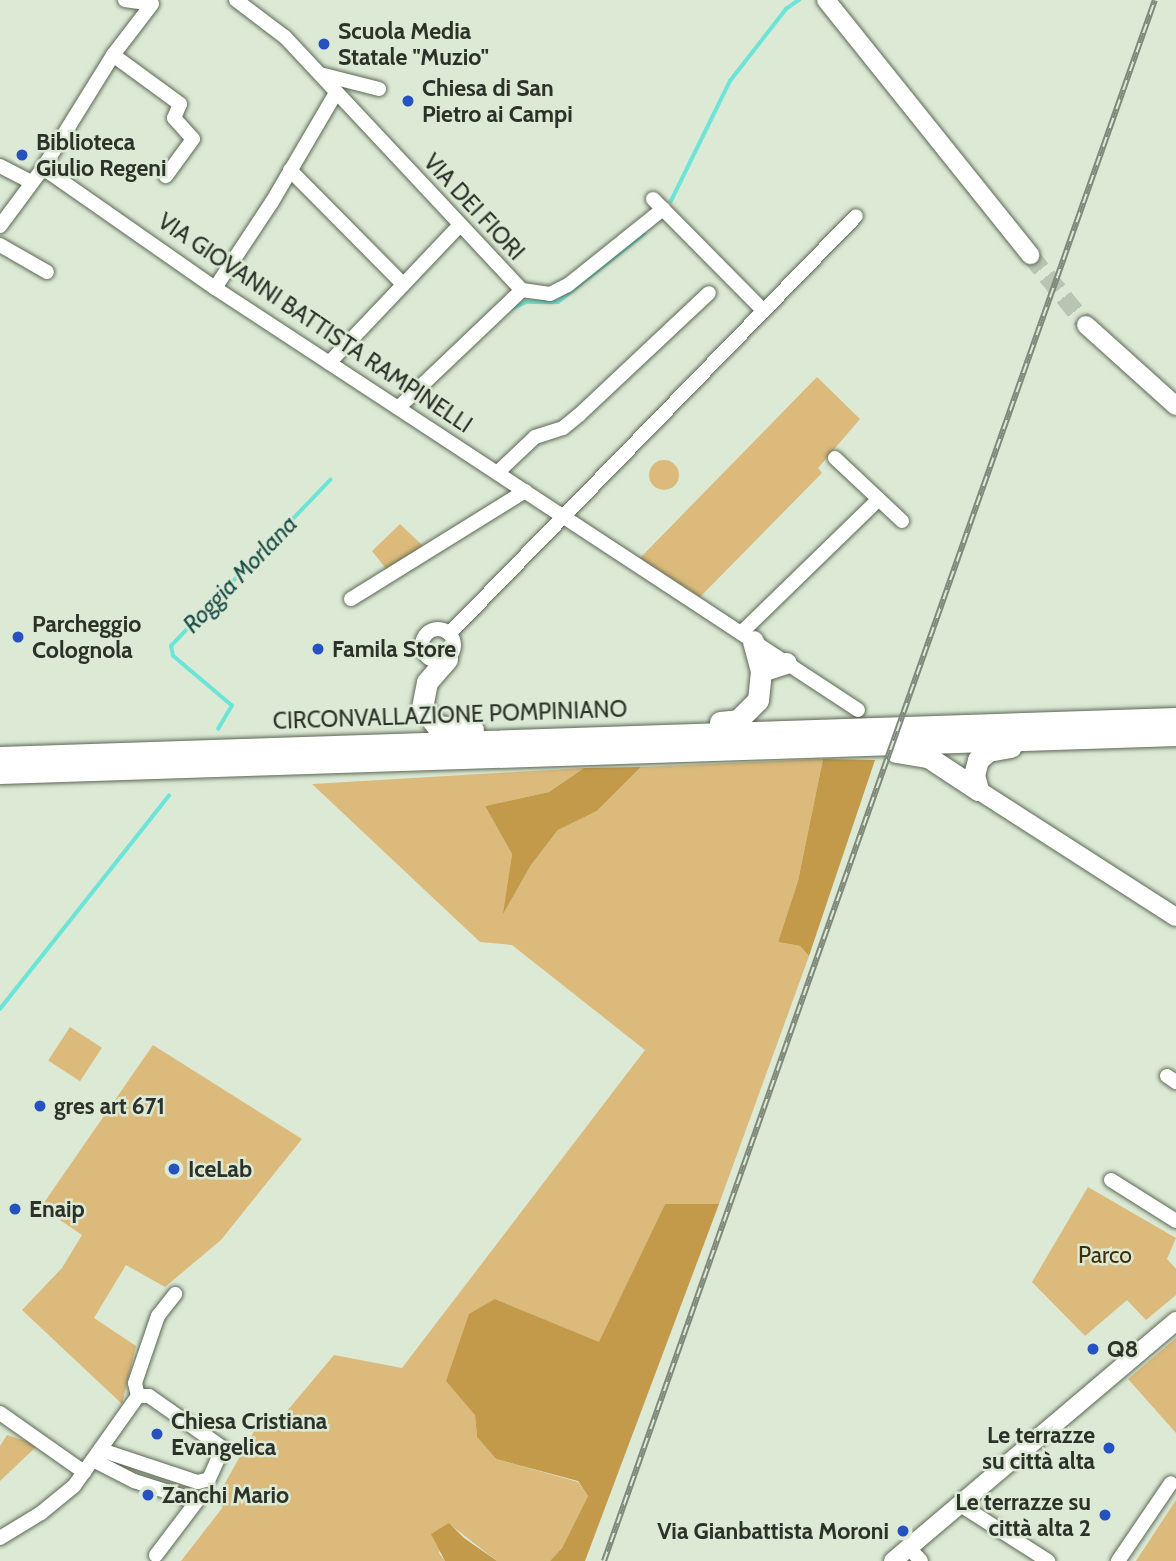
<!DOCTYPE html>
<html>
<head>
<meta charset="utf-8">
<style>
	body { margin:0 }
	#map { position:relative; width:1176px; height:1561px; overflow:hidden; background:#dcead5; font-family:Cabin,sans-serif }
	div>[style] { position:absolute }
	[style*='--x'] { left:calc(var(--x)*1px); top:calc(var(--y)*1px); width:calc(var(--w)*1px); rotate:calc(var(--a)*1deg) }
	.green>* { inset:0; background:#dbba7b; transform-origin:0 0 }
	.round { border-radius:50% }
	.forest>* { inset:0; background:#c29a49 }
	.stream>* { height:3.5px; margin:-1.75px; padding:0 1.75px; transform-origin:1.75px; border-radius:1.75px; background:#6ce4d7 }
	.major-tunnel>* { height:18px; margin-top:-9px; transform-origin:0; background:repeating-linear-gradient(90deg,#b9c5b3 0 18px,transparent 0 27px) }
	.roads { filter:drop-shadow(0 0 2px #5b6754) drop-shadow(0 0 2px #5b6754) }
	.minor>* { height:14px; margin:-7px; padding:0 7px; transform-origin:7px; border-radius:7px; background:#fff }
	.minor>.ring { margin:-7px; padding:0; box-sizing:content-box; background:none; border:14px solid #fff; border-radius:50% }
	.major>* { height:18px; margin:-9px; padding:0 9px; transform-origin:9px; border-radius:9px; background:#fff }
	.highway>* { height:21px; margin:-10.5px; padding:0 10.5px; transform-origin:10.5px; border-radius:10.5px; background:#fff }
	.rail>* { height:6px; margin-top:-3px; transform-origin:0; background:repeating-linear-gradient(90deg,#dcead5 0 10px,#7f897b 0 20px); box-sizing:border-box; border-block:2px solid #7f897b }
	.dots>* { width:19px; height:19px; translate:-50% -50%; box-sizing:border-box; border:4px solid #dcead5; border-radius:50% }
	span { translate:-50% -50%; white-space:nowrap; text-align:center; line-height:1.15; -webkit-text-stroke:5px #dcead5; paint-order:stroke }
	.poi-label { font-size:23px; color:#2c322a; font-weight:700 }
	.left { translate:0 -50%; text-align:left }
	.right { translate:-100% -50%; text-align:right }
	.street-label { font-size:23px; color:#2c322a }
	.park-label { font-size:23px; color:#402f0b }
	.water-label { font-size:24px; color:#194e49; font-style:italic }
</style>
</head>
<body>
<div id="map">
	<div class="green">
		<i style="clip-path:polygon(817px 377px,860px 419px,818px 468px,822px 473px,700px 597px,640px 558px)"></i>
		<i class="round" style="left:649px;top:460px;width:30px;height:30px"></i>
		<i style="clip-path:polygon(400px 524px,424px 547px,387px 570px,372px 551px)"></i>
		<i style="clip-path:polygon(823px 759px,798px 881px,778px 942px,800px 946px,809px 956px,719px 1204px,665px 1204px,599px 1343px,495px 1299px,475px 1415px,477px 1437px,496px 1459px,578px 1482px,588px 1496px,562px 1548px,550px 1561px,497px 1561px,448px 1523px,439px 1553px,445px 1561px,181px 1561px,223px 1507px,214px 1503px,259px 1422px,282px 1417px,334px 1355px,402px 1368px,645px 1050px,512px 945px,480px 942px,312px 784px,584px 768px,549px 792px,485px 806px,512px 854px,504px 912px,531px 865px,558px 830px,597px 811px,641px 767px)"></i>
		<i style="left:70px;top:1027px;width:38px;height:40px;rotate:33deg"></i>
		<i style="clip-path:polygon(153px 1045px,302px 1139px,221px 1240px,165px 1287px,126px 1265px,94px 1318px,136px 1346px,122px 1404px,22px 1310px,62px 1268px,82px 1235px,41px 1207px)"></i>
		<i style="clip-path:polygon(1088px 1187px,1176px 1238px,1167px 1259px,1176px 1269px,1176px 1295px,1146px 1320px,1127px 1300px,1085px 1336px,1032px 1282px)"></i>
		<i style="clip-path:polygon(1176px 1338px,1176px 1433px,1128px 1379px)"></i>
		<i style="clip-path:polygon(7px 1435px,38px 1445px,0 1481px,0 1446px)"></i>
		<i style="clip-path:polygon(1176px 1500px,1176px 1561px,1136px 1561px)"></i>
	</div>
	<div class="forest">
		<i style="clip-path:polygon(823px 759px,875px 760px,809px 956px,800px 946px,778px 942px,798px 881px)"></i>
		<i style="clip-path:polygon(641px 767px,597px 811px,558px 830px,531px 865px,503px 914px,512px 854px,485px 806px,549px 792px,584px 768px)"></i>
		<i style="clip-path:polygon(665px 1204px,719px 1204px,585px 1561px,550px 1561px,562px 1548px,588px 1496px,578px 1481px,496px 1459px,477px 1437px,475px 1415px,446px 1381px,469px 1314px,495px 1299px,599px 1342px)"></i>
		<i style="clip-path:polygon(449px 1523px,464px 1538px,497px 1561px,445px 1561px,431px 1534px)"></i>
	</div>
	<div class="stream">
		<i style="--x:671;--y:201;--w:134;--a:-63.8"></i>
		<i style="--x:730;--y:81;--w:91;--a:-52.1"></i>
		<i style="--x:786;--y:9;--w:16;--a:-35"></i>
		<i style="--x:511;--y:309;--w:17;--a:-25"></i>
		<i style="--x:526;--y:302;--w:32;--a:0"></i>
		<i style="--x:558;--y:302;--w:110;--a:-38.3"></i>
		<i style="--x:218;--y:729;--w:27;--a:-59"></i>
		<i style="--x:232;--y:706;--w:77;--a:-139.7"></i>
		<i style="--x:173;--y:656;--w:10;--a:-101"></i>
		<i style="--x:171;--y:646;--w:230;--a:-46.2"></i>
		<i style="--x:0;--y:1009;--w:272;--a:-51.6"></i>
	</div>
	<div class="major-tunnel">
		<i style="--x:1030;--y:255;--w:90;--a:51.3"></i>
	</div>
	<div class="roads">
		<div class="minor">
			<i style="--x:125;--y:0;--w:27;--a:8"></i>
			<i style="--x:236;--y:0;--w:61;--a:37.1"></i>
			<i style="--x:285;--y:37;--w:347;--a:46.9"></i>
			<i style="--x:522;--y:290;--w:28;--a:8"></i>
			<i style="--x:550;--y:294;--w:20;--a:-27"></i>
			<i style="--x:568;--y:285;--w:122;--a:-38.7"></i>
			<i style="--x:113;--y:55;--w:83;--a:36.2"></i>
			<i style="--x:180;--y:104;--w:15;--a:113"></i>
			<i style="--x:174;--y:118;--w:28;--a:48"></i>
			<i style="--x:193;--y:139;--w:46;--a:126.1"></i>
			<i style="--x:320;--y:74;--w:61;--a:14.3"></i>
			<i style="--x:0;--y:166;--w:35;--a:27"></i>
			<i style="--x:43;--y:168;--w:210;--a:34.9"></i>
			<i style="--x:215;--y:288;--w:769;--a:33.28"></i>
			<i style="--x:290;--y:170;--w:161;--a:45.3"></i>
			<i style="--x:653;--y:199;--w:156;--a:45.3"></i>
			<i style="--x:0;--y:226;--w:72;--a:-53.4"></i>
			<i style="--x:43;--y:168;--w:133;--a:-58.2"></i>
			<i style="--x:113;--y:55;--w:64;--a:-52.6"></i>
			<i style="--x:0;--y:245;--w:54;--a:29.9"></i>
			<i style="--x:215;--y:288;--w:103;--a:-56.5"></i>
			<i style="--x:272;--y:202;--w:126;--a:-59.6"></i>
			<i style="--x:329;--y:363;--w:190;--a:-46.5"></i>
			<i style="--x:398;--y:408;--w:171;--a:-43.6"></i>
			<i style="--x:835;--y:458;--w:92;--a:43.2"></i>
			<i style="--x:497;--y:473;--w:52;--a:-43.5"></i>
			<i style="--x:535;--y:437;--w:29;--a:-18"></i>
			<i style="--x:563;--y:428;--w:21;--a:-39"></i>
			<i style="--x:579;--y:415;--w:178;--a:-43.2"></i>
			<i style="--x:351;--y:599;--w:205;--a:-31.8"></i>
			<i class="ring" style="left:422px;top:629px;width:18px;height:18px"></i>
			<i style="--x:741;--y:633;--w:192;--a:-44.2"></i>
			<i style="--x:449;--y:634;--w:583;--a:-45.76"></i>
			<i style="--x:1167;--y:1076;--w:11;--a:34"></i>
			<i style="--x:1111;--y:1180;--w:77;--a:32.2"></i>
			<i style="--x:138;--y:1396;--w:13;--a:-103"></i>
			<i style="--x:135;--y:1383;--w:71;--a:-71.1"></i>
			<i style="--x:158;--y:1316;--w:28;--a:-52"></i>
			<i style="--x:0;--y:1413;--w:103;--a:35.1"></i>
			<i style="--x:101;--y:1450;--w:102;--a:18.3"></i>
			<i style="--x:198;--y:1482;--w:11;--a:-15"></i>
			<i style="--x:209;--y:1479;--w:34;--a:-66"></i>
			<i style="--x:223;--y:1448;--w:90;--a:-144.9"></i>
			<i style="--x:149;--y:1396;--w:11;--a:180"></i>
			<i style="--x:93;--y:1460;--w:46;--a:27.1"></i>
			<i style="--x:134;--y:1481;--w:66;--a:17.6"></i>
			<i style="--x:197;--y:1501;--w:68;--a:127.2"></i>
			<i style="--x:959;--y:1504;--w:106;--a:32.6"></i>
			<i style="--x:0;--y:1538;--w:48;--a:-31.4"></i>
			<i style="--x:41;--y:1513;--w:43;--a:-39.3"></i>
			<i style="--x:74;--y:1486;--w:110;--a:-54.6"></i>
			<i style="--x:908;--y:1547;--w:19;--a:47"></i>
			<i style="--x:1118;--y:1561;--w:94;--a:-55.8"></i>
		</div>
		<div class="major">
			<i style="--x:826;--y:0;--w:327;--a:51.3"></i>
			<i style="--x:1086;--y:325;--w:121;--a:42"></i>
			<i style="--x:978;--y:790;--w:235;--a:32.7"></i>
			<i style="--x:893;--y:1561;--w:371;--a:-40.3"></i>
		</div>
		<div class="highway">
			<i style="--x:447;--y:659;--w:30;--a:131"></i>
			<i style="--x:427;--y:682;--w:25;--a:101"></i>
			<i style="--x:422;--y:707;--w:24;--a:52"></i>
			<i style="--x:437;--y:726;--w:36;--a:5"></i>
			<i style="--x:761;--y:671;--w:26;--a:-18"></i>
			<i style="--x:720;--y:722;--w:18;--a:-6"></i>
			<i style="--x:738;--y:720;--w:28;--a:-45"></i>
			<i style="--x:758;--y:700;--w:29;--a:-84"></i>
			<i style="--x:761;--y:671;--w:31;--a:-105"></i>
			<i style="--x:896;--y:752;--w:32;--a:9"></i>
			<i style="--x:928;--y:757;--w:60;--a:33.4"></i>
			<i style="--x:0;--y:757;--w:1177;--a:-1.9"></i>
			<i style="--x:0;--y:773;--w:1177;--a:-1.85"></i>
			<i style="--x:978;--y:790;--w:16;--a:-105"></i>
			<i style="--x:974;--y:775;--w:16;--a:-75"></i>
			<i style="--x:978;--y:760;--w:13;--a:-42"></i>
			<i style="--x:988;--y:751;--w:23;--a:-10"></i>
		</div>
	</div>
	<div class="rail">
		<i style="--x:604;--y:1561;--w:1655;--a:-70.56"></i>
	</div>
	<div class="dots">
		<i style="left:324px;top:44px;background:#2552c0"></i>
		<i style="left:408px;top:101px;background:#2552c0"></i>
		<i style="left:22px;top:155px;background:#2552c0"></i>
		<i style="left:18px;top:637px;background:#2552c0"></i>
		<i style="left:318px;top:649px;background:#2552c0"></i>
		<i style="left:40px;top:1106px;background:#2552c0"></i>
		<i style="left:174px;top:1169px;background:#2552c0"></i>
		<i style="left:15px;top:1209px;background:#2552c0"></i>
		<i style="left:1093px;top:1349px;background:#2552c0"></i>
		<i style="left:157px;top:1434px;background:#2552c0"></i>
		<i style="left:1109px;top:1448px;background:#2552c0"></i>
		<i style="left:148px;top:1495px;background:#2552c0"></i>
		<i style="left:1105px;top:1515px;background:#2552c0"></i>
		<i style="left:903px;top:1531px;background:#2552c0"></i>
	</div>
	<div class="poi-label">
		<span class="left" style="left:338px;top:44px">Scuola Media<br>Statale "Muzio"</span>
		<span class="left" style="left:422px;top:101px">Chiesa di San<br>Pietro ai Campi</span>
		<span class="left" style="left:36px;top:155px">Biblioteca<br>Giulio Regeni</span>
		<span class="left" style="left:32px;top:637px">Parcheggio<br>Colognola</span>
		<span class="left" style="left:332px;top:649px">Famila Store</span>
		<span class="left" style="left:54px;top:1106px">gres art 671</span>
		<span class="left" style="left:188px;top:1169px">IceLab</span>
		<span class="left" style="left:29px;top:1209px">Enaip</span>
		<span class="left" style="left:1107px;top:1349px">Q8</span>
		<span class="left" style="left:171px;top:1434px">Chiesa Cristiana<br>Evangelica</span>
		<span class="right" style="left:1095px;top:1448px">Le terrazze<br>su città alta</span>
		<span class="left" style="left:162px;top:1495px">Zanchi Mario</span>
		<span class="right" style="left:1091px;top:1515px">Le terrazze su<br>città alta 2</span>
		<span class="right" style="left:889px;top:1531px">Via Gianbattista Moroni</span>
	</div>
	<div class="street-label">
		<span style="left:474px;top:207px;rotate:47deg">VIA DEI FIORI</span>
		<span style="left:315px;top:323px;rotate:34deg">VIA GIOVANNI BATTISTA RAMPINELLI</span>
		<span style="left:450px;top:715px;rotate:-2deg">CIRCONVALLAZIONE POMPINIANO</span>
	</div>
	<div class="park-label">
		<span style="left:1105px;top:1255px">Parco</span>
	</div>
	<div class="water-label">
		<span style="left:240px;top:574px;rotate:-46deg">Roggia Morlana</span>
	</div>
</div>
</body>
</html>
